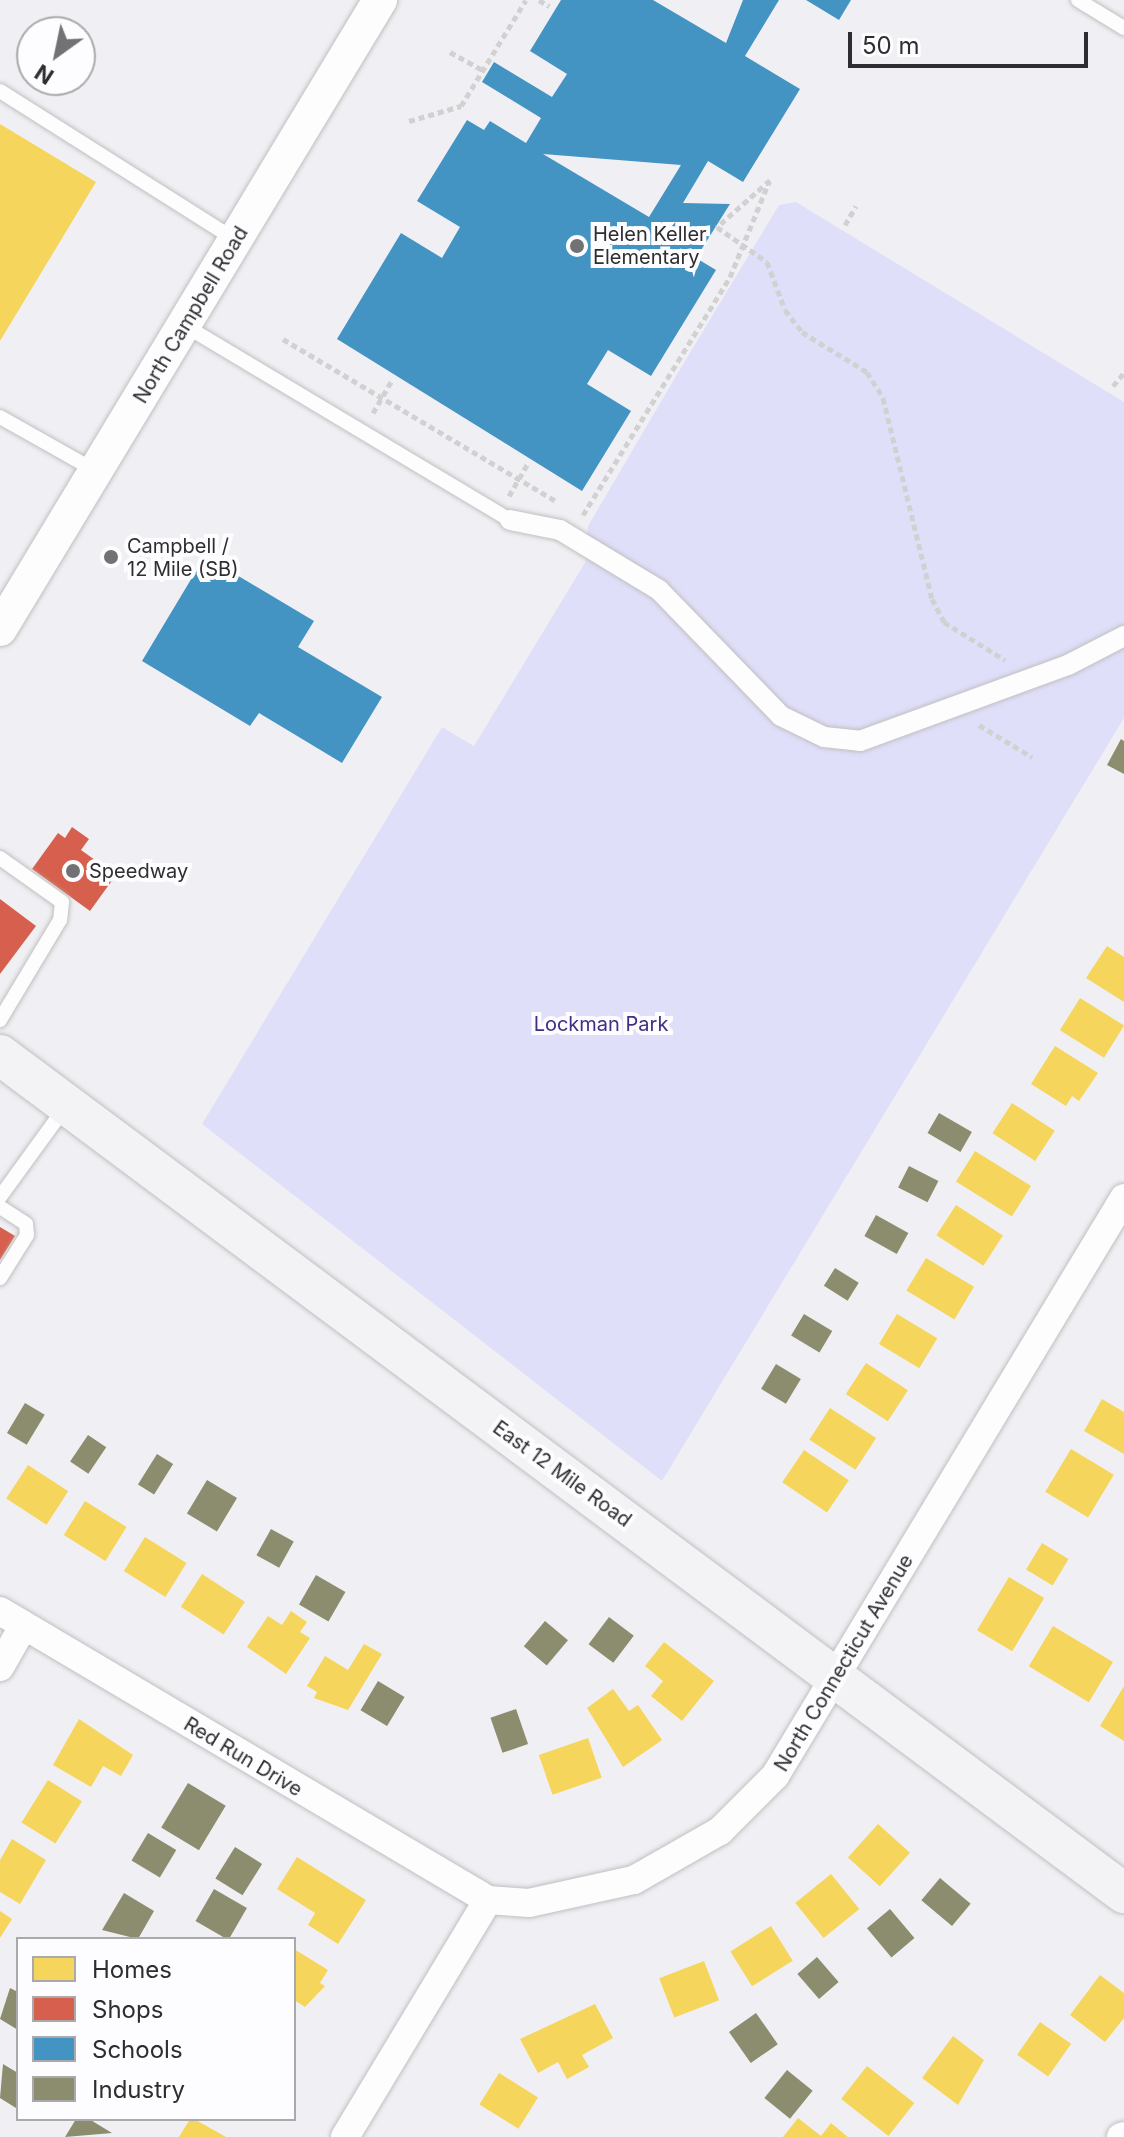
<!DOCTYPE html>
<html>
<head>
<meta charset="utf-8">
<style>
	body { margin:0 }
	#map { position:relative; width:1124px; height:2137px; overflow:hidden; background:#f0f0f4; font-family:Inter,sans-serif }
	div>[style] { position:absolute }
	[style*='--x'] { left:calc(var(--x)*1px); top:calc(var(--y)*1px); width:calc(var(--w)*1px); rotate:calc(var(--a)*1deg) }
	.green>* { inset:0; background:#e0dffa }
	.homes>* { inset:0; background:#f6d55c; transform-origin:0 0 }
	.shops>* { inset:0; background:#d6604d }
	.schools>* { inset:0; background:#4393c3 }
	.industry>* { inset:0; background:#8c8c6e; transform-origin:0 0 }
	.path>* { height:5px; margin-top:-2.5px; transform-origin:0; background:repeating-linear-gradient(90deg,#d1d1d1 0 6px,transparent 0 10px) }
	.roads { filter:drop-shadow(0 0 2px #c0c0c2) drop-shadow(0 0 2px #c0c0c2) }
	.service>* { height:14px; margin:-7px; padding:0 7px; transform-origin:7px; border-radius:7px; background:#fdfdfd }
	.pedestrian>* { height:20px; margin:-10px; padding:0 10px; transform-origin:10px; border-radius:10px; background:#fdfdfd }
	.minor>* { height:28px; margin:-14px; padding:0 14px; transform-origin:14px; border-radius:14px; background:#fdfdfd }
	.tertiary>* { height:34px; margin:-17px; padding:0 17px; transform-origin:17px; border-radius:17px; background:#fdfdfd }
	.secondary>* { height:40px; margin:-20px; padding:0 20px; transform-origin:20px; border-radius:20px; background:#f3f2f5 }
	.dots>* { width:22px; height:22px; translate:-50% -50%; box-sizing:border-box; border:4px solid #fdfdff; border-radius:50% }
	span { translate:-50% -50%; white-space:nowrap; text-align:center; line-height:1.15; -webkit-text-stroke:8px #fdfdff; paint-order:stroke }
	.poi-label { font-size:20px; color:#2e2e30 }
	.left { translate:0 -50%; text-align:left }
	.street-label { font-size:20px; color:#2e2e30 }
	.park-label { font-size:20px; color:#402f85 }
	.legend { position:absolute; left:16px; top:1937px; width:280px; height:184px; box-sizing:border-box; background:#fdfdff; border:2px solid #aaaaac; margin:0; padding:10px 14px; list-style:none; font-size:24px; color:#2e2e30 }
	.legend li { display:flex; align-items:center; gap:16px; height:40px }
	.legend b { width:40px; border:2px solid #aaaaac }
	.north { position:absolute; left:16px; top:16px; width:80px; height:80px; box-sizing:border-box; background:#fdfdff; border:2px solid #aaaaac; border-radius:50%; rotate:213deg; font-size:22px; font-weight:700; line-height:32px; text-align:center; color:#2e2e30 }
	.north::after { content:''; display:block; margin:auto; width:28px; height:36px; background:#727275; clip-path:polygon(50% 0,100% 100%,50% 72%,0 100%) }
	.scale { position:absolute; left:848px; top:32px; width:240px; height:36px; box-sizing:border-box; border:4px solid #2e2e30; border-top:0; padding-left:10px; font-size:24px; line-height:28px; white-space:nowrap; color:#2e2e30; -webkit-text-stroke:6px #fdfdff; paint-order:stroke }
</style>
</head>
<body>
<div id="map">
	<div class="green">
		<i style="clip-path:polygon(796px 202px,1124px 402px,1124px 718px,662px 1481px,202px 1124px,442px 727px,474px 746px,586px 561px,588px 526px,676px 376px,779px 205px)"></i>
	</div>
	<div class="homes">
		<i style="clip-path:polygon(0 124px,96px 182px,0 341px)"></i>
		<i style="clip-path:polygon(1107px 946px,1124px 957px,1124px 1002px,1086px 978px)"></i>
		<i style="left:1080px;top:998px;width:52px;height:38px;rotate:32deg"></i>
		<i style="clip-path:polygon(1055px 1046px,1098px 1073px,1079px 1101px,1072px 1096px,1066px 1106px,1031px 1084px)"></i>
		<i style="left:1012px;top:1103px;width:51px;height:36px;rotate:33deg"></i>
		<i style="left:975px;top:1151px;width:66px;height:36px;rotate:32deg"></i>
		<i style="left:956px;top:1205px;width:56px;height:36px;rotate:33deg"></i>
		<i style="left:926px;top:1258px;width:56px;height:38px;rotate:31deg"></i>
		<i style="left:897px;top:1314px;width:47px;height:35px;rotate:31deg"></i>
		<i style="left:866px;top:1363px;width:50px;height:37px;rotate:33deg"></i>
		<i style="clip-path:polygon(1102px 1399px,1124px 1412px,1124px 1454px,1084px 1431px)"></i>
		<i style="left:830px;top:1408px;width:55px;height:38px;rotate:33deg"></i>
		<i style="left:1071px;top:1449px;width:50px;height:50px;rotate:31deg"></i>
		<i style="left:804px;top:1450px;width:54px;height:39px;rotate:34deg"></i>
		<i style="left:28px;top:1465px;width:48px;height:40px;rotate:33deg"></i>
		<i style="left:85px;top:1501px;width:49px;height:40px;rotate:32deg"></i>
		<i style="left:145px;top:1537px;width:49px;height:40px;rotate:32deg"></i>
		<i style="left:1042px;top:1543px;width:31px;height:31px;rotate:31deg"></i>
		<i style="left:202px;top:1574px;width:51px;height:39px;rotate:33deg"></i>
		<i style="left:1009px;top:1577px;width:41px;height:62px;rotate:31deg"></i>
		<i style="clip-path:polygon(291px 1611px,307px 1622px,300px 1632px,310px 1638px,286px 1674px,247px 1647px,268px 1616px,282px 1625px)"></i>
		<i style="left:1053px;top:1626px;width:70px;height:47px;rotate:31deg"></i>
		<i style="clip-path:polygon(664px 1642px,714px 1681px,682px 1721px,651px 1696px,663px 1681px,645px 1666px)"></i>
		<i style="clip-path:polygon(364px 1644px,382px 1654px,348px 1710px,314px 1698px,317px 1692px,307px 1686px,325px 1656px,348px 1670px)"></i>
		<i style="clip-path:polygon(1124px 1686px,1124px 1741px,1100px 1726px)"></i>
		<i style="clip-path:polygon(613px 1689px,629px 1711px,638px 1705px,662px 1740px,623px 1767px,587px 1708px)"></i>
		<i style="clip-path:polygon(79px 1719px,133px 1755px,121px 1776px,103px 1766px,91px 1787px,53px 1765px)"></i>
		<i style="left:588px;top:1738px;width:42px;height:52px;rotate:71deg"></i>
		<i style="left:48px;top:1780px;width:40px;height:50px;rotate:32deg"></i>
		<i style="left:878px;top:1824px;width:43px;height:45px;rotate:42deg"></i>
		<i style="clip-path:polygon(12px 1839px,46px 1860px,20px 1904px,0 1892px,0 1860px)"></i>
		<i style="clip-path:polygon(297px 1857px,366px 1900px,338px 1944px,308px 1925px,315px 1913px,277px 1889px)"></i>
		<i style="left:831px;top:1874px;width:45px;height:46px;rotate:51deg"></i>
		<i style="clip-path:polygon(0 1911px,12px 1919px,0 1938px)"></i>
		<i style="left:771px;top:1926px;width:41px;height:48px;rotate:58deg"></i>
		<i style="clip-path:polygon(294px 1949px,328px 1970px,320px 1983px,325px 1986px,305px 2007px,294px 2000px)"></i>
		<i style="left:704px;top:1961px;width:42px;height:48px;rotate:69deg"></i>
		<i style="clip-path:polygon(1100px 1975px,1124px 1993px,1124px 2018px,1105px 2042px,1070px 2015px)"></i>
		<i style="clip-path:polygon(595px 2004px,613px 2038px,582px 2055px,589px 2067px,567px 2079px,558px 2062px,538px 2073px,520px 2039px)"></i>
		<i style="left:1040px;top:2022px;width:38px;height:40px;rotate:35deg"></i>
		<i style="clip-path:polygon(953px 2036px,984px 2060px,958px 2105px,922px 2078px)"></i>
		<i style="left:867px;top:2066px;width:60px;height:42px;rotate:38deg"></i>
		<i style="left:499px;top:2073px;width:46px;height:37px;rotate:32deg"></i>
		<i style="clip-path:polygon(798px 2118px,821px 2136px,831px 2123px,848px 2137px,783px 2137px)"></i>
		<i style="clip-path:polygon(190px 2119px,194px 2119px,226px 2137px,179px 2137px)"></i>
	</div>
	<div class="shops">
		<i style="clip-path:polygon(72px 827px,89px 839px,81px 850px,116px 875px,90px 911px,32px 869px,58px 833px,65px 838px)"></i>
		<i style="clip-path:polygon(0 899px,36px 926px,0 974px)"></i>
		<i style="clip-path:polygon(0 1227px,15px 1236px,0 1260px)"></i>
	</div>
	<div class="schools">
		<i style="clip-path:polygon(evenodd,561px 0,653px 0,726px 43px,743px 0,779px 0,745px 56px,800px 89px,743px 182px,708px 161px,683px 203px,730px 204px,696px 258px,716px 270px,651px 376px,608px 350px,587px 384px,631px 411px,582px 491px,337px 339px,401px 233px,442px 258px,460px 227px,417px 201px,467px 120px,484px 130px,490px 121px,526px 143px,541px 118px,482px 82px,494px 62px,552px 97px,567px 74px,530px 51px,561px 0,543px 154px,681px 165px,649px 217px,543px 154px)"></i>
		<i style="clip-path:polygon(806px 0,851px 0,839px 20px)"></i>
		<i style="clip-path:polygon(205px 556px,314px 621px,298px 647px,382px 697px,342px 763px,259px 713px,250px 726px,142px 661px)"></i>
	</div>
	<div class="industry">
		<i style="clip-path:polygon(1121px 739px,1124px 741px,1124px 774px,1107px 765px)"></i>
		<i style="left:939px;top:1113px;width:38px;height:23px;rotate:30deg"></i>
		<i style="left:909px;top:1166px;width:33px;height:24px;rotate:27deg"></i>
		<i style="left:876px;top:1215px;width:37px;height:24px;rotate:29deg"></i>
		<i style="left:835px;top:1268px;width:28px;height:21px;rotate:32deg"></i>
		<i style="left:804px;top:1314px;width:33px;height:25px;rotate:31deg"></i>
		<i style="left:776px;top:1364px;width:29px;height:29px;rotate:31deg"></i>
		<i style="left:25px;top:1403px;width:23px;height:35px;rotate:31deg"></i>
		<i style="left:88px;top:1435px;width:22px;height:32px;rotate:34deg"></i>
		<i style="left:157px;top:1454px;width:19px;height:36px;rotate:32deg"></i>
		<i style="left:207px;top:1480px;width:35px;height:39px;rotate:31deg"></i>
		<i style="left:271px;top:1529px;width:26px;height:30px;rotate:29deg"></i>
		<i style="left:316px;top:1575px;width:34px;height:34px;rotate:30deg"></i>
		<i style="left:609px;top:1617px;width:31px;height:34px;rotate:37deg"></i>
		<i style="left:545px;top:1621px;width:30px;height:33px;rotate:40deg"></i>
		<i style="left:378px;top:1681px;width:31px;height:34px;rotate:31deg"></i>
		<i style="left:516px;top:1709px;width:37px;height:27px;rotate:71deg"></i>
		<i style="left:188px;top:1783px;width:44px;height:52px;rotate:31deg"></i>
		<i style="left:148px;top:1833px;width:33px;height:32px;rotate:31deg"></i>
		<i style="left:235px;top:1847px;width:32px;height:37px;rotate:32deg"></i>
		<i style="left:940px;top:1878px;width:40px;height:29px;rotate:40deg"></i>
		<i style="left:214px;top:1889px;width:38px;height:37px;rotate:30deg"></i>
		<i style="clip-path:polygon(124px 1893px,154px 1911px,138px 1939px,102px 1930px)"></i>
		<i style="left:890px;top:1909px;width:38px;height:30px;rotate:50deg"></i>
		<i style="left:817px;top:1957px;width:33px;height:26px;rotate:49deg"></i>
		<i style="clip-path:polygon(10px 1988px,18px 1992px,18px 2030px,0 2019px)"></i>
		<i style="left:756px;top:2013px;width:38px;height:33px;rotate:55deg"></i>
		<i style="clip-path:polygon(3px 2064px,18px 2073px,16px 2108px,0 2098px)"></i>
		<i style="left:787px;top:2070px;width:33px;height:36px;rotate:39deg"></i>
		<i style="clip-path:polygon(76px 2119px,89px 2119px,112px 2133px,65px 2137px)"></i>
	</div>
	<div class="path">
		<i style="--x:539;--y:0;--w:12;--a:31"></i>
		<i style="--x:450;--y:52;--w:38;--a:29"></i>
		<i style="--x:409;--y:121;--w:54;--a:-16.1"></i>
		<i style="--x:461;--y:106;--w:124;--a:-58.5"></i>
		<i style="--x:770;--y:180;--w:71;--a:138.4"></i>
		<i style="--x:717;--y:227;--w:61;--a:35"></i>
		<i style="--x:767;--y:262;--w:51;--a:69.4"></i>
		<i style="--x:785;--y:310;--w:28;--a:52"></i>
		<i style="--x:802;--y:332;--w:76;--a:31.6"></i>
		<i style="--x:867;--y:372;--w:31;--a:58"></i>
		<i style="--x:883;--y:398;--w:207;--a:76.3"></i>
		<i style="--x:932;--y:599;--w:26;--a:62"></i>
		<i style="--x:944;--y:622;--w:72;--a:31.9"></i>
		<i style="--x:845;--y:225;--w:22;--a:-60"></i>
		<i style="--x:283;--y:339;--w:319;--a:30.7"></i>
		<i style="--x:1113;--y:386;--w:17;--a:-50"></i>
		<i style="--x:373;--y:413;--w:39;--a:-60"></i>
		<i style="--x:509;--y:496;--w:39;--a:-60"></i>
		<i style="--x:583;--y:515;--w:280;--a:-58.3"></i>
		<i style="--x:730;--y:277;--w:103;--a:-67.7"></i>
		<i style="--x:979;--y:725;--w:62;--a:31.1"></i>
	</div>
	<div class="roads">
		<div class="service">
			<i style="--x:1078;--y:0;--w:54;--a:31.3"></i>
			<i style="--x:0;--y:91;--w:279;--a:32.3"></i>
			<i style="--x:184;--y:325;--w:380;--a:30.9"></i>
			<i style="--x:0;--y:417;--w:110;--a:29.4"></i>
			<i style="--x:0;--y:858;--w:76;--a:35.4"></i>
			<i style="--x:62;--y:902;--w:18;--a:96"></i>
			<i style="--x:60;--y:920;--w:117;--a:121"></i>
			<i style="--x:0;--y:1197;--w:112;--a:-54"></i>
			<i style="--x:0;--y:1207;--w:31;--a:33"></i>
			<i style="--x:26;--y:1224;--w:11;--a:85"></i>
			<i style="--x:27;--y:1235;--w:51;--a:122.1"></i>
		</div>
		<div class="pedestrian">
			<i style="--x:510;--y:520;--w:51;--a:11.3"></i>
			<i style="--x:560;--y:530;--w:116;--a:31.2"></i>
			<i style="--x:659;--y:590;--w:175;--a:45.9"></i>
			<i style="--x:781;--y:716;--w:48;--a:26"></i>
			<i style="--x:824;--y:737;--w:36;--a:6"></i>
			<i style="--x:860;--y:741;--w:221;--a:-20.1"></i>
			<i style="--x:1068;--y:665;--w:63;--a:-27.4"></i>
		</div>
		<div class="minor">
			<i style="--x:0;--y:1611;--w:567;--a:30.63"></i>
			<i style="--x:0;--y:1667;--w:48;--a:-60.3"></i>
			<i style="--x:345;--y:2137;--w:277;--a:-58.9"></i>
			<i style="--x:488;--y:1900;--w:41;--a:4.2"></i>
			<i style="--x:529;--y:1903;--w:107;--a:-12.4"></i>
			<i style="--x:634;--y:1880;--w:99;--a:-29.7"></i>
			<i style="--x:720;--y:1831;--w:78;--a:-45"></i>
			<i style="--x:775;--y:1776;--w:675;--a:-58.88"></i>
			<i style="--x:1121;--y:2137;--w:3;--a:-18"></i>
		</div>
		<div class="tertiary">
			<i style="--x:0;--y:629;--w:735;--a:-58.86"></i>
		</div>
		<div class="secondary">
			<i style="--x:0;--y:1055;--w:1402;--a:36.71"></i>
		</div>
	</div>
	<div class="dots">
		<i style="left:577px;top:246px;background:#727275"></i>
		<i style="left:111px;top:557px;background:#727275"></i>
		<i style="left:73px;top:871px;background:#727275"></i>
	</div>
	<div class="poi-label">
		<span class="left" style="left:593px;top:246px">Helen Keller<br>Elementary</span>
		<span class="left" style="left:127px;top:558px">Campbell /<br>12 Mile (SB)</span>
		<span class="left" style="left:89px;top:871px">Speedway</span>
	</div>
	<div class="street-label">
		<span style="left:191px;top:315px;rotate:-59deg">North Campbell Road</span>
		<span style="left:562px;top:1474px;rotate:36deg">East 12 Mile Road</span>
		<span style="left:844px;top:1663px;rotate:-59deg">North Connecticut Avenue</span>
		<span style="left:243px;top:1757px;rotate:31deg">Red Run Drive</span>
	</div>
	<div class="park-label">
		<span style="left:601px;top:1024px">Lockman Park</span>
	</div>
	<ul class="legend">
	<li><b style="height:22px;background:#f6d55c"></b>Homes</li>
	<li><b style="height:22px;background:#d6604d"></b>Shops</li>
	<li><b style="height:22px;background:#4393c3"></b>Schools</li>
	<li><b style="height:22px;background:#8c8c6e"></b>Industry</li>
	</ul>
	<div class="north">N</div>
	<div class="scale">50 m</div>
</div>
</body>
</html>
